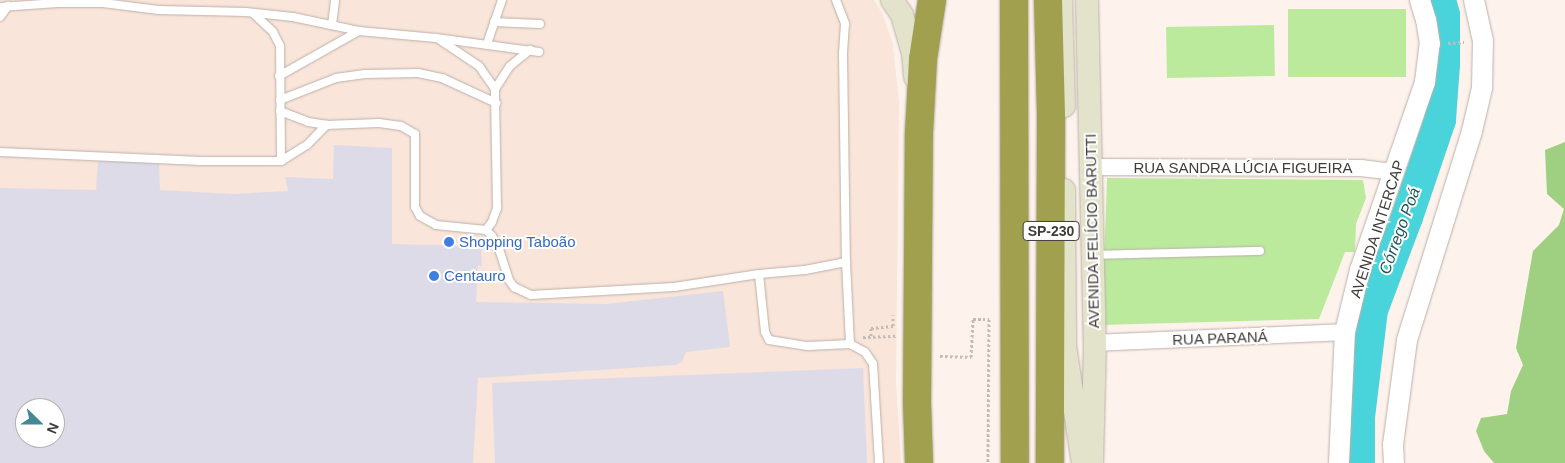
<!DOCTYPE html>
<html>
<head>
<meta charset="utf-8">
<style>
	body { margin:0 }
	#map { position:relative; width:1565px; height:463px; overflow:hidden; background:#fdf3ec; font-family:Arial,sans-serif }
	div>[style] { position:absolute }
	[style*='--x'] { left:calc(var(--x)*1px); top:calc(var(--y)*1px); width:calc(var(--w)*1px); rotate:calc(var(--a)*1deg) }
	.built>* { inset:0; background:#f9e5d9 }
	.green>* { inset:0; background:#bbea9d; transform-origin:0 0 }
	.forest>* { inset:0; background:#9fcf81 }
	.river>* { height:32px; margin:-16px; padding:0 16px; transform-origin:16px; border-radius:16px; background:#49d4db }
	.building>* { inset:0; background:#dedbe8 }
	.path>* { height:3px; margin-top:-1.5px; transform-origin:0; background:repeating-linear-gradient(90deg,#c4bbb5 0 2.5px,transparent 0 5px) }
	.roads { filter:drop-shadow(0 0 1px #bcb0a9) drop-shadow(0 0 1px #bcb0a9) }
	.service>* { height:8px; margin:-4px; padding:0 4px; transform-origin:4px; border-radius:4px; background:#fff }
	.minor>* { height:16px; margin:-8px; padding:0 8px; transform-origin:8px; border-radius:8px; background:#fff }
	.tertiary>* { height:20px; margin:-10px; padding:0 10px; transform-origin:10px; border-radius:10px; background:#fff }
	.secondary>* { height:22px; margin:-11px; padding:0 11px; transform-origin:11px; border-radius:11px; background:#e3e2ca }
	.motorway>* { height:28px; margin:-14px; padding:0 14px; transform-origin:14px; border-radius:14px; background:#a1a04f }
	.dots>* { width:14px; height:14px; translate:-50% -50%; box-sizing:border-box; border:2px solid #fff; border-radius:50% }
	span { translate:-50% -50%; white-space:nowrap; text-align:center; line-height:1.15; -webkit-text-stroke:4px #fff; paint-order:stroke }
	.shield-label span { padding:1px 4px; background:#fff; border:1px solid; border-radius:4px; -webkit-text-stroke-width:0 }
	.shield-label { font-size:14px; color:#413c39; font-weight:700 }
	.street-label { font-size:15px; color:#413c39 }
	.shop-label { font-size:15px; color:#366cbe }
	.left { translate:0 -50%; text-align:left }
	.water-label { font-size:16px; color:#1c5659; font-style:italic }
	.north { position:absolute; left:15px; top:398px; width:50px; height:50px; box-sizing:border-box; background:#fff; border:1px solid #b3b1b0; border-radius:50%; rotate:112deg; font-size:14px; font-weight:700; line-height:20px; text-align:center; color:#413c39 }
	.north::after { content:''; display:block; margin:auto; width:18px; height:22px; background:#438894; clip-path:polygon(50% 0,100% 100%,50% 72%,0 100%) }
</style>
</head>
<body>
<div id="map">
	<div class="built">
		<i style="clip-path:polygon(evenodd,0 0,874px 0,882px 13px,893px 44px,899px 103px,896px 382px,901px 463px,0 463px,0 0,25px 408px,55px 408px,55px 438px,25px 438px,25px 408px)"></i>
	</div>
	<div class="green">
		<i style="left:1406px;top:9px;width:68px;height:118px;rotate:90deg"></i>
		<i style="left:1274px;top:25px;width:51px;height:108px;rotate:89deg"></i>
		<i style="clip-path:polygon(1107px 178px,1363px 180px,1366px 198px,1356px 224px,1355px 252px,1345px 252px,1319px 319px,1102px 325px)"></i>
	</div>
	<div class="forest">
		<i style="clip-path:polygon(1565px 142px,1565px 463px,1494px 463px,1484px 451px,1476px 431px,1481px 418px,1507px 414px,1511px 391px,1523px 365px,1516px 348px,1533px 251px,1559px 225px,1564px 209px,1547px 194px,1545px 150px)"></i>
	</div>
	<div class="river">
		<i style="--x:1359;--y:463;--w:46;--a:-90"></i>
		<i style="--x:1359;--y:417;--w:108;--a:-83.1"></i>
		<i style="--x:1372;--y:310;--w:99;--a:-69.4"></i>
		<i style="--x:1407;--y:217;--w:102;--a:-71.2"></i>
		<i style="--x:1440;--y:120;--w:56;--a:-85.9"></i>
		<i style="--x:1444;--y:64;--w:49;--a:-90"></i>
		<i style="--x:1444;--y:15;--w:16;--a:-105"></i>
	</div>
	<div class="building">
		<i style="clip-path:polygon(evenodd,334px 145px,392px 148px,392px 244px,481px 246px,482px 267px,478px 265px,476px 302px,606px 304px,723px 291px,730px 347px,686px 352px,682px 362px,675px 365px,478px 378px,473px 463px,0 463px,0 188px,96px 190px,98px 161px,159px 162px,160px 190px,232px 194px,288px 191px,285px 177px,333px 179px,334px 145px,25px 408px,55px 408px,55px 438px,25px 438px,25px 408px)"></i>
		<i style="clip-path:polygon(863px 368px,867px 463px,495px 463px,492px 383px)"></i>
	</div>
	<div class="path">
		<i style="--x:1448;--y:43;--w:16;--a:-4"></i>
		<i style="--x:871;--y:336;--w:8;--a:-90"></i>
		<i style="--x:871;--y:328;--w:22;--a:-5"></i>
		<i style="--x:893;--y:326;--w:11;--a:-90"></i>
		<i style="--x:863;--y:337;--w:34;--a:-2"></i>
		<i style="--x:940;--y:356;--w:31;--a:2"></i>
		<i style="--x:971;--y:357;--w:38;--a:-87"></i>
		<i style="--x:973;--y:319;--w:16;--a:0"></i>
		<i style="--x:989;--y:319;--w:144;--a:90.4"></i>
	</div>
	<div class="roads">
		<div class="service">
			<i style="--x:836;--y:0;--w:26;--a:69"></i>
			<i style="--x:845;--y:24;--w:30;--a:94"></i>
			<i style="--x:843;--y:54;--w:208;--a:89.2"></i>
			<i style="--x:846;--y:262;--w:82;--a:87.2"></i>
			<i style="--x:0;--y:7;--w:58;--a:-3.9"></i>
			<i style="--x:58;--y:3;--w:45;--a:0"></i>
			<i style="--x:103;--y:3;--w:56;--a:7.1"></i>
			<i style="--x:159;--y:10;--w:87;--a:1.3"></i>
			<i style="--x:246;--y:12;--w:47;--a:6.1"></i>
			<i style="--x:293;--y:17;--w:67;--a:12"></i>
			<i style="--x:359;--y:31;--w:77;--a:5.2"></i>
			<i style="--x:436;--y:38;--w:104;--a:7.7"></i>
			<i style="--x:254;--y:14;--w:26;--a:43"></i>
			<i style="--x:273;--y:32;--w:16;--a:63"></i>
			<i style="--x:280;--y:46;--w:115;--a:89.5"></i>
			<i style="--x:0;--y:17;--w:14;--a:-54"></i>
			<i style="--x:494;--y:22;--w:46;--a:2.5"></i>
			<i style="--x:332;--y:25;--w:25;--a:-83"></i>
			<i style="--x:440;--y:40;--w:47;--a:33.7"></i>
			<i style="--x:479;--y:66;--w:28;--a:55"></i>
			<i style="--x:487;--y:44;--w:46;--a:-71.2"></i>
			<i style="--x:279;--y:76;--w:92;--a:-29.4"></i>
			<i style="--x:280;--y:100;--w:60;--a:-21.4"></i>
			<i style="--x:336;--y:78;--w:29;--a:-8"></i>
			<i style="--x:365;--y:74;--w:53;--a:-1.1"></i>
			<i style="--x:418;--y:73;--w:25;--a:12"></i>
			<i style="--x:442;--y:78;--w:60;--a:24.8"></i>
			<i style="--x:280;--y:111;--w:30;--a:21"></i>
			<i style="--x:308;--y:122;--w:18;--a:9"></i>
			<i style="--x:326;--y:125;--w:53;--a:-2.2"></i>
			<i style="--x:379;--y:123;--w:22;--a:8"></i>
			<i style="--x:401;--y:126;--w:16;--a:30"></i>
			<i style="--x:415;--y:134;--w:73;--a:90"></i>
			<i style="--x:415;--y:207;--w:10;--a:61"></i>
			<i style="--x:420;--y:216;--w:18;--a:29"></i>
			<i style="--x:436;--y:225;--w:50;--a:5.7"></i>
			<i style="--x:486;--y:230;--w:8;--a:45"></i>
			<i style="--x:492;--y:236;--w:15;--a:62"></i>
			<i style="--x:499;--y:249;--w:33;--a:72"></i>
			<i style="--x:509;--y:280;--w:9;--a:54"></i>
			<i style="--x:514;--y:287;--w:19;--a:25"></i>
			<i style="--x:531;--y:295;--w:143;--a:-3.2"></i>
			<i style="--x:674;--y:287;--w:86;--a:-8.7"></i>
			<i style="--x:759;--y:274;--w:46;--a:-5"></i>
			<i style="--x:805;--y:270;--w:42;--a:-11"></i>
			<i style="--x:0;--y:152;--w:201;--a:2.6"></i>
			<i style="--x:201;--y:161;--w:80;--a:0"></i>
			<i style="--x:281;--y:161;--w:31;--a:-32"></i>
			<i style="--x:307;--y:145;--w:28;--a:-46"></i>
			<i style="--x:486;--y:230;--w:10;--a:-53"></i>
			<i style="--x:492;--y:222;--w:15;--a:-70"></i>
			<i style="--x:497;--y:208;--w:119;--a:-91"></i>
			<i style="--x:495;--y:89;--w:27;--a:-57"></i>
			<i style="--x:510;--y:66;--w:26;--a:-39"></i>
			<i style="--x:1094;--y:255;--w:166;--a:-1.4"></i>
			<i style="--x:759;--y:274;--w:58;--a:84.1"></i>
			<i style="--x:765;--y:332;--w:9;--a:63"></i>
			<i style="--x:769;--y:340;--w:39;--a:9"></i>
			<i style="--x:808;--y:346;--w:42;--a:-2.7"></i>
			<i style="--x:850;--y:344;--w:17;--a:28"></i>
			<i style="--x:865;--y:352;--w:14;--a:56"></i>
			<i style="--x:873;--y:364;--w:99;--a:86.5"></i>
		</div>
		<div class="minor">
			<i style="--x:1091;--y:167;--w:270;--a:0.2"></i>
			<i style="--x:1361;--y:168;--w:34;--a:7"></i>
			<i style="--x:1095;--y:343;--w:250;--a:-2.5"></i>
		</div>
		<div class="tertiary">
			<i style="--x:1339;--y:463;--w:131;--a:-87.4"></i>
			<i style="--x:1345;--y:332;--w:64;--a:-76.4"></i>
			<i style="--x:1360;--y:270;--w:199;--a:-70.9"></i>
			<i style="--x:1425;--y:82;--w:38;--a:-83"></i>
			<i style="--x:1430;--y:44;--w:24;--a:-99"></i>
			<i style="--x:1426;--y:20;--w:21;--a:-107"></i>
			<i style="--x:1394;--y:463;--w:18;--a:-93"></i>
			<i style="--x:1393;--y:445;--w:106;--a:-82.4"></i>
			<i style="--x:1407;--y:340;--w:219;--a:-72.7"></i>
			<i style="--x:1472;--y:131;--w:44;--a:-76.9"></i>
			<i style="--x:1482;--y:88;--w:47;--a:-88.8"></i>
			<i style="--x:1483;--y:41;--w:42;--a:-102.4"></i>
		</div>
		<div class="secondary">
			<i style="--x:892;--y:0;--w:18;--a:56"></i>
			<i style="--x:902;--y:15;--w:40;--a:74"></i>
			<i style="--x:913;--y:53;--w:24;--a:85"></i>
			<i style="--x:1061;--y:0;--w:106;--a:88.4"></i>
			<i style="--x:1087;--y:0;--w:343;--a:88.7"></i>
			<i style="--x:1095;--y:343;--w:119;--a:91.4"></i>
			<i style="--x:1064;--y:190;--w:156;--a:89.6"></i>
			<i style="--x:1065;--y:346;--w:118;--a:81.3"></i>
		</div>
		<div class="motorway">
			<i style="--x:1014;--y:0;--w:463;--a:89.9"></i>
			<i style="--x:1048;--y:0;--w:116;--a:88.5"></i>
			<i style="--x:1051;--y:116;--w:347;--a:90.2"></i>
			<i style="--x:919;--y:463;--w:60;--a:-91.9"></i>
			<i style="--x:917;--y:403;--w:270;--a:-89.6"></i>
			<i style="--x:919;--y:133;--w:74;--a:-86.9"></i>
			<i style="--x:923;--y:59;--w:60;--a:-81.3"></i>
		</div>
	</div>
	<div class="dots">
		<i style="left:449px;top:242px;background:#3f7fe0"></i>
		<i style="left:434px;top:276px;background:#3f7fe0"></i>
	</div>
	<div class="shield-label">
		<span style="left:1051px;top:231px">SP-230</span>
	</div>
	<div class="street-label">
		<span style="left:1243px;top:168px">RUA SANDRA LÚCIA FIGUEIRA</span>
		<span style="left:1377px;top:229px;rotate:-72deg">AVENIDA INTERCAP</span>
		<span style="left:1092px;top:231px;rotate:-91deg">AVENIDA FELÍCIO BARUTTI</span>
		<span style="left:1220px;top:338px;rotate:-2deg">RUA PARANÁ</span>
	</div>
	<div class="shop-label">
		<span class="left" style="left:459px;top:242px">Shopping Taboão</span>
		<span class="left" style="left:444px;top:276px">Centauro</span>
	</div>
	<div class="water-label">
		<span style="left:1400px;top:231px;rotate:-70deg">Córrego Poá</span>
	</div>
	<div class="north">N</div>
</div>
</body>
</html>
